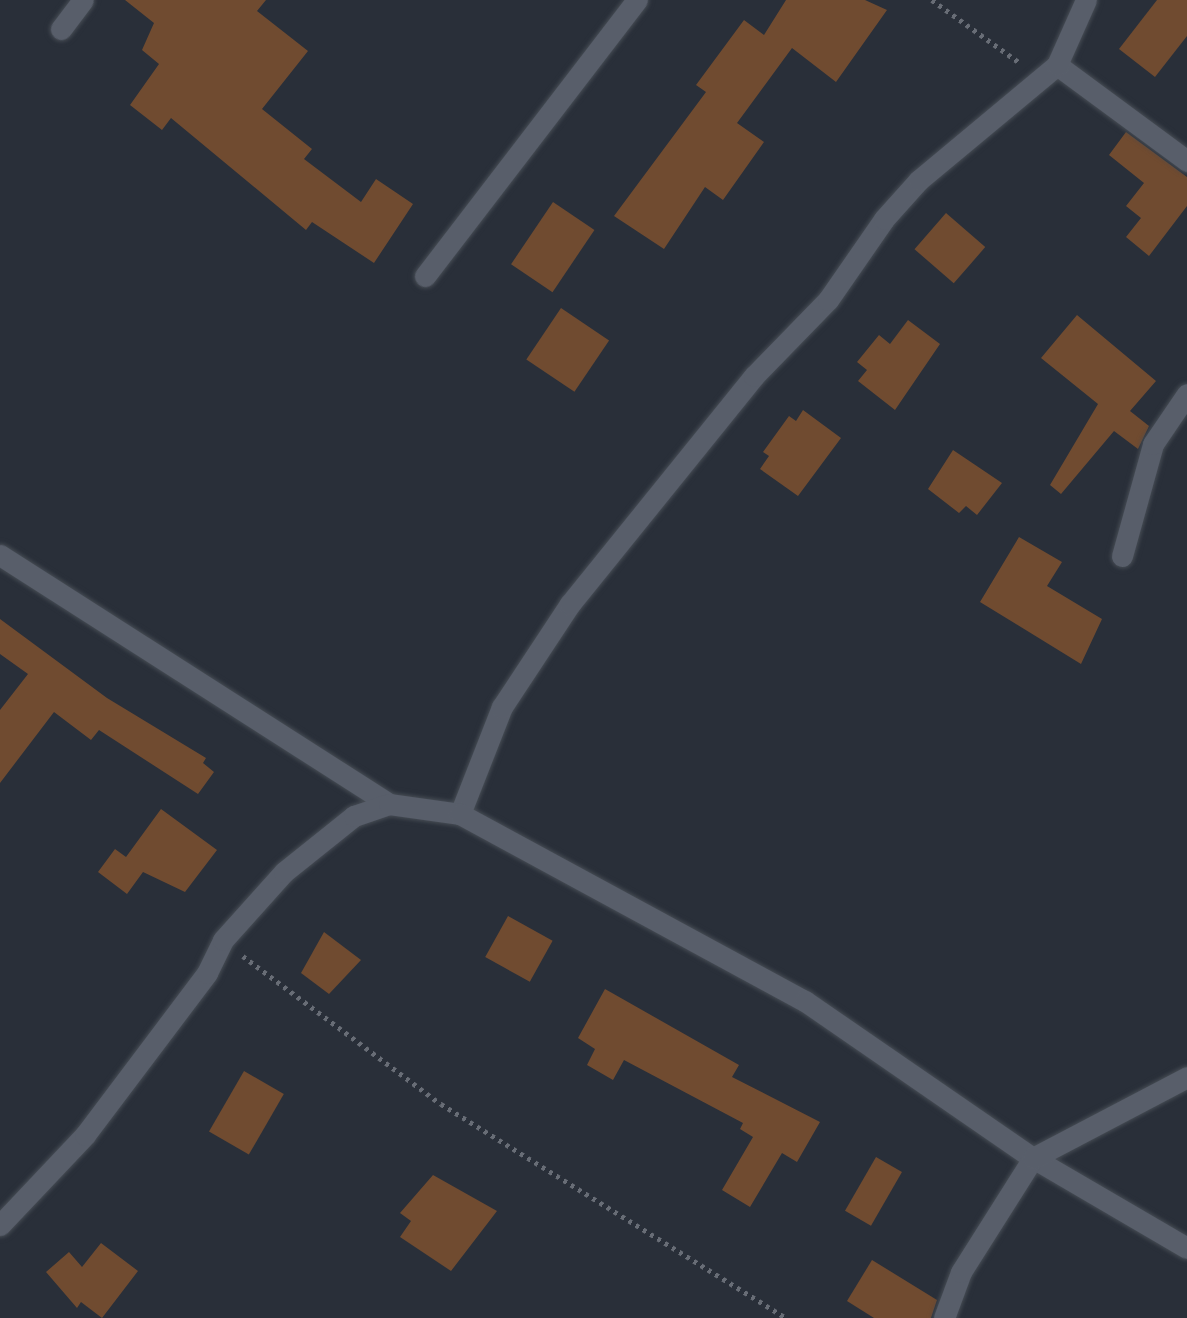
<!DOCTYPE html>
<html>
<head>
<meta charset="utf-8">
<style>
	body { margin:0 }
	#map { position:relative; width:1187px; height:1318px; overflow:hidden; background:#292f39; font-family:Overpass,sans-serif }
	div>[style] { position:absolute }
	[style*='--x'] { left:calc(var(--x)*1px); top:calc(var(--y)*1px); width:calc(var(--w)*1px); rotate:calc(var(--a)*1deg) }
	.building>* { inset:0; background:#704b30; transform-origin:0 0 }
	.path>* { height:4.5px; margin-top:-2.25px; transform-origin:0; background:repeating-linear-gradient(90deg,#686d76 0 3.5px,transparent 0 8.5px) }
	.roads { filter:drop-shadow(0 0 2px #464c54) drop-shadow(0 0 2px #464c54) }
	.street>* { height:21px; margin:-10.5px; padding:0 10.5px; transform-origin:10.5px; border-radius:10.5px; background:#585e6a }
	span { translate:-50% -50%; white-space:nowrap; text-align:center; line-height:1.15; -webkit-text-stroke:5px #1f252e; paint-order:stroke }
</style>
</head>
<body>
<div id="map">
	<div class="building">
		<i style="clip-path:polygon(125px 0,266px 0,257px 11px,308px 51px,262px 109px,312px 149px,304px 159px,361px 202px,376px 179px,413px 204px,374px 263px,312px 222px,306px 230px,171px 118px,162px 130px,130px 105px,159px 64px,142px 50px,154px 23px)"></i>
		<i style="clip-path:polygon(786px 0,865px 0,887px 10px,836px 82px,792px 48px,737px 123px,764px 142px,723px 200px,705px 187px,664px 249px,614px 216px,706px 92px,696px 85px,744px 20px,764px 35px)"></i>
		<i style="clip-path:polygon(1157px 0,1187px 0,1187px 36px,1155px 77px,1119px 49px)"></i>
		<i style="clip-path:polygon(1126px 132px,1187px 177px,1187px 206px,1149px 256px,1126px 237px,1141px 218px,1126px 206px,1144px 183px,1109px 155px)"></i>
		<i style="left:553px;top:202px;width:50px;height:75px;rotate:34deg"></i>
		<i style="left:946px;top:213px;width:52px;height:48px;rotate:41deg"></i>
		<i style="left:561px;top:308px;width:58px;height:62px;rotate:34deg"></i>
		<i style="clip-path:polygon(1077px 315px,1156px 381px,1130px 411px,1149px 426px,1138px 449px,1114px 431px,1061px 494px,1050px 485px,1098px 404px,1041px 358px)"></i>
		<i style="clip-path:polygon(908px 320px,940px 344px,895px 410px,858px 381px,867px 370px,857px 362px,879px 335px,890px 344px)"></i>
		<i style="clip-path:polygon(803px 410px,841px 438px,798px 496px,760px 469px,769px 456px,763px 452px,789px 416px,796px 421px)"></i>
		<i style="clip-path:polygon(953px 450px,1002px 483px,977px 515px,966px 506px,959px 513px,928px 489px)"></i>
		<i style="clip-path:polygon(1019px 537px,1062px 562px,1047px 586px,1102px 619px,1081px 664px,980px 602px)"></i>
		<i style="clip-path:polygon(0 619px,107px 698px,206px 758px,203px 763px,214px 772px,198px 794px,99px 730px,91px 740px,54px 712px,0 783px,0 710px,28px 674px,0 654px)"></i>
		<i style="clip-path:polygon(161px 809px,217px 850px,185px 892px,143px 872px,127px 894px,98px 872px,115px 849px,126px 857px)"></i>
		<i style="left:508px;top:916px;width:51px;height:47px;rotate:29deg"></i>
		<i style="clip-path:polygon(324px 932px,361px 960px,329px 994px,301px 973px)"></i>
		<i style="clip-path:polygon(605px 989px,739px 1065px,732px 1077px,820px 1122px,797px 1162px,782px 1153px,750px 1207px,722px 1190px,753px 1137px,740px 1129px,743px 1123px,624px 1060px,613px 1080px,587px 1065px,595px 1049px,578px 1038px)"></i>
		<i style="left:244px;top:1071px;width:46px;height:70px;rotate:30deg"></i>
		<i style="left:876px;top:1157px;width:30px;height:62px;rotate:30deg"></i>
		<i style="clip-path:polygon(433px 1175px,497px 1211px,451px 1271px,400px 1237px,411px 1221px,400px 1213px)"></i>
		<i style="clip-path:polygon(101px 1243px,138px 1271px,102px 1318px,81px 1302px,77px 1308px,46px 1272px,69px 1252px,82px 1267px)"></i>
		<i style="clip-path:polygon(872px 1260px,937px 1300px,931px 1318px,874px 1318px,847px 1301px)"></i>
	</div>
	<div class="path">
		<i style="--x:932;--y:0;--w:108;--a:35.6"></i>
		<i style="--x:243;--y:956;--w:247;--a:36.8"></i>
		<i style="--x:441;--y:1104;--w:406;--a:31.8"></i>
	</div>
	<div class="roads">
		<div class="street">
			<i style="--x:61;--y:29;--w:36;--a:-53"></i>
			<i style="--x:1057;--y:65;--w:162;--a:36.4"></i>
			<i style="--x:425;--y:276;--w:348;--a:-52.5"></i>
			<i style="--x:0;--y:555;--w:462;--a:32.6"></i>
			<i style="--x:1122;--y:556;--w:116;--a:-74.5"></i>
			<i style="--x:1153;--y:444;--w:60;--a:-55.8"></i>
			<i style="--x:460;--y:814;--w:115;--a:-68.6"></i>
			<i style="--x:502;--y:707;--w:123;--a:-56.6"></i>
			<i style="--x:570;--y:604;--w:293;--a:-51.1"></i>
			<i style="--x:754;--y:376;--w:106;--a:-45.8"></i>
			<i style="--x:828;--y:300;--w:98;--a:-55.3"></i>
			<i style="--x:884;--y:219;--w:52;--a:-48.1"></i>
			<i style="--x:919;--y:180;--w:180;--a:-39.8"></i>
			<i style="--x:1057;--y:65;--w:71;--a:-66"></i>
			<i style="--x:0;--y:1225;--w:124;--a:-46.6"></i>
			<i style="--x:85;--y:1135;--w:203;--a:-53"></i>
			<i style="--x:207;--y:973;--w:37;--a:-64"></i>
			<i style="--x:223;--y:940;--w:91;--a:-48.1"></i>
			<i style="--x:284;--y:872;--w:90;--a:-38.7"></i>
			<i style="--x:354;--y:816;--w:37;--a:-19"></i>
			<i style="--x:389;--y:804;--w:72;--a:8"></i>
			<i style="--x:460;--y:814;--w:392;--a:28.5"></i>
			<i style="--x:805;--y:1001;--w:277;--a:34.6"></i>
			<i style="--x:1033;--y:1158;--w:178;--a:30.3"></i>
			<i style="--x:944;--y:1318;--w:49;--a:-69.7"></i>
			<i style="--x:961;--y:1272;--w:135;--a:-57.7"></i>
			<i style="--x:1033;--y:1158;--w:174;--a:-27.7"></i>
		</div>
	</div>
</div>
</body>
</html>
